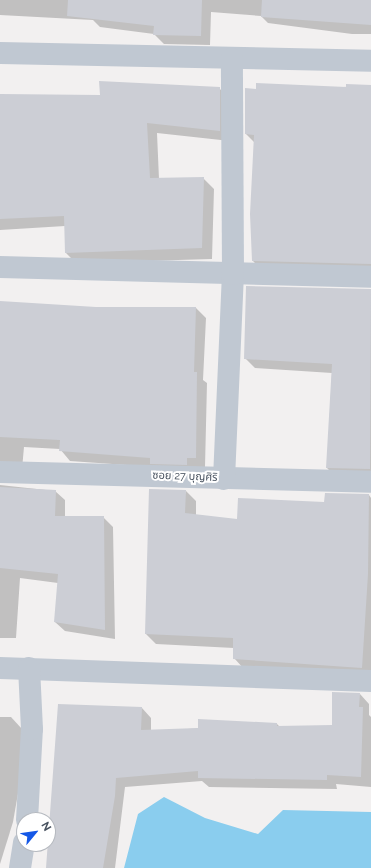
<!DOCTYPE html>
<html>
<head>
<meta charset="utf-8">
<style>
	body { margin:0 }
	#map { position:relative; width:371px; height:868px; overflow:hidden; background:#f2f0f0; font-family:Raleway,"Noto Sans Thai",sans-serif }
	div>[style] { position:absolute }
	[style*='--x'] { left:calc(var(--x)*1px); top:calc(var(--y)*1px); width:calc(var(--w)*1px); rotate:calc(var(--a)*1deg) }
	.water>* { inset:0; background:#8acdee }
	.shadow>* { inset:0; background:#0003 }
	.building>* { inset:0; background:#ccced5 }
	.minor>* { height:22px; margin:-11px; padding:0 11px; transform-origin:11px; border-radius:11px; background:#c0c8d2 }
	span { translate:-50% -50%; white-space:nowrap; text-align:center; line-height:1.15; -webkit-text-stroke:4px #fff; paint-order:stroke }
	.street-label { font-size:11px; color:#47515e }
	.north { position:absolute; left:16px; top:812px; width:40px; height:40px; box-sizing:border-box; background:#fff; border:1px solid #b5b9bf; border-radius:50%; rotate:61deg; font-size:11px; font-weight:700; line-height:16px; text-align:center; color:#47515e }
	.north::after { content:''; display:block; margin:auto; width:14px; height:18px; background:#1558e7; clip-path:polygon(50% 0,100% 100%,50% 72%,0 100%) }
</style>
</head>
<body>
<div id="map">
	<div class="water">
		<i style="clip-path:polygon(164px 797px,205px 818px,258px 834px,283px 810px,371px 812px,371px 868px,124px 868px,138px 814px)"></i>
	</div>
	<div class="shadow">
		<i style="clip-path:polygon(0 0,371px 0,371px 34px,352px 34px,268px 23px,261px 16px,211px 12px,210px 45px,164px 44px,154px 34px,100px 27px,93px 20px,0 15px)"></i>
		<i style="clip-path:polygon(371px 86px,371px 274px,263px 271px,253px 261px,254px 142px,246px 134px,258px 90px)"></i>
		<i style="clip-path:polygon(219px 88px,230px 99px,230px 141px,157px 133px,159px 179px,203px 178px,214px 189px,212px 259px,76px 263px,66px 253px,65px 226px,0 230px,0 96px,101px 96px)"></i>
		<i style="clip-path:polygon(247px 287px,371px 290px,371px 479px,337px 478px,327px 468px,332px 373px,255px 368px,245px 358px)"></i>
		<i style="clip-path:polygon(0 302px,96px 308px,196px 308px,206px 318px,203px 380px,207px 383px,205px 467px,155px 467px,70px 461px,60px 449px,24px 447px,22px 469px,0 477px)"></i>
		<i style="clip-path:polygon(0 485px,55px 491px,65px 500px,65px 517px,103px 517px,113px 527px,115px 639px,65px 631px,55px 622px,58px 583px,20px 578px,16px 638px,0 638px)"></i>
		<i style="clip-path:polygon(186px 491px,196px 501px,196px 515px,238px 520px,369px 495px,371px 498px,371px 678px,244px 669px,234px 658px,234px 648px,156px 644px,146px 634px)"></i>
		<i style="clip-path:polygon(360px 694px,369px 704px,369px 715px,371px 717px,371px 787px,336px 784px,337px 789px,209px 787px,202px 781px,125px 787px,115px 868px,47px 868px,142px 708px,151px 718px,151px 731px,277px 724px,280px 727px,333px 726px)"></i>
		<i style="clip-path:polygon(0 717px,11px 717px,22px 729px,23px 765px,13px 822px,0 864px)"></i>
	</div>
	<div class="building">
		<i style="clip-path:polygon(68px 0,202px 0,201px 36px,153px 35px,154px 26px,67px 16px)"></i>
		<i style="clip-path:polygon(262px 0,371px 0,371px 25px,261px 17px)"></i>
		<i style="clip-path:polygon(99px 81px,220px 87px,220px 131px,147px 123px,150px 178px,204px 177px,202px 248px,65px 253px,64px 216px,0 219px,0 94px,100px 95px)"></i>
		<i style="clip-path:polygon(256px 83px,346px 87px,346px 84px,371px 85px,371px 264px,252px 261px,250px 214px,254px 135px,245px 134px,245px 88px,256px 89px)"></i>
		<i style="clip-path:polygon(246px 286px,371px 289px,370px 469px,326px 468px,332px 364px,244px 359px)"></i>
		<i style="clip-path:polygon(0 301px,96px 307px,196px 307px,194px 372px,197px 372px,196px 458px,187px 458px,187px 465px,150px 464px,150px 458px,59px 451px,60px 440px,0 437px)"></i>
		<i style="clip-path:polygon(0 487px,56px 490px,55px 516px,104px 516px,105px 630px,54px 622px,58px 574px,0 568px)"></i>
		<i style="clip-path:polygon(149px 489px,186px 490px,185px 513px,237px 519px,238px 498px,324px 502px,325px 493px,369px 494px,368px 574px,362px 668px,233px 659px,233px 638px,145px 634px)"></i>
		<i style="clip-path:polygon(332px 692px,360px 693px,359px 707px,363px 707px,361px 777px,327px 775px,327px 780px,198px 778px,198px 771px,116px 778px,115px 796px,103px 868px,46px 868px,58px 704px,142px 707px,141px 730px,198px 728px,198px 719px,277px 723px,277px 726px,332px 725px)"></i>
	</div>
	<div class="minor">
		<i style="--x:0;--y:53;--w:371;--a:1.2"></i>
		<i style="--x:0;--y:267;--w:371;--a:1.5"></i>
		<i style="--x:0;--y:472;--w:371;--a:1.5"></i>
		<i style="--x:224;--y:479;--w:205;--a:-87.5"></i>
		<i style="--x:233;--y:274;--w:215;--a:-90.3"></i>
		<i style="--x:0;--y:668;--w:371;--a:2"></i>
		<i style="--x:27;--y:820;--w:91;--a:-86.9"></i>
		<i style="--x:32;--y:729;--w:61;--a:-92.8"></i>
		<i style="--x:20;--y:868;--w:26;--a:-81"></i>
	</div>
	<div class="street-label">
		<span style="left:185px;top:477px;rotate:2deg">ซอย 27 บุญศิริ</span>
	</div>
	<div class="north">N</div>
</div>
</body>
</html>
